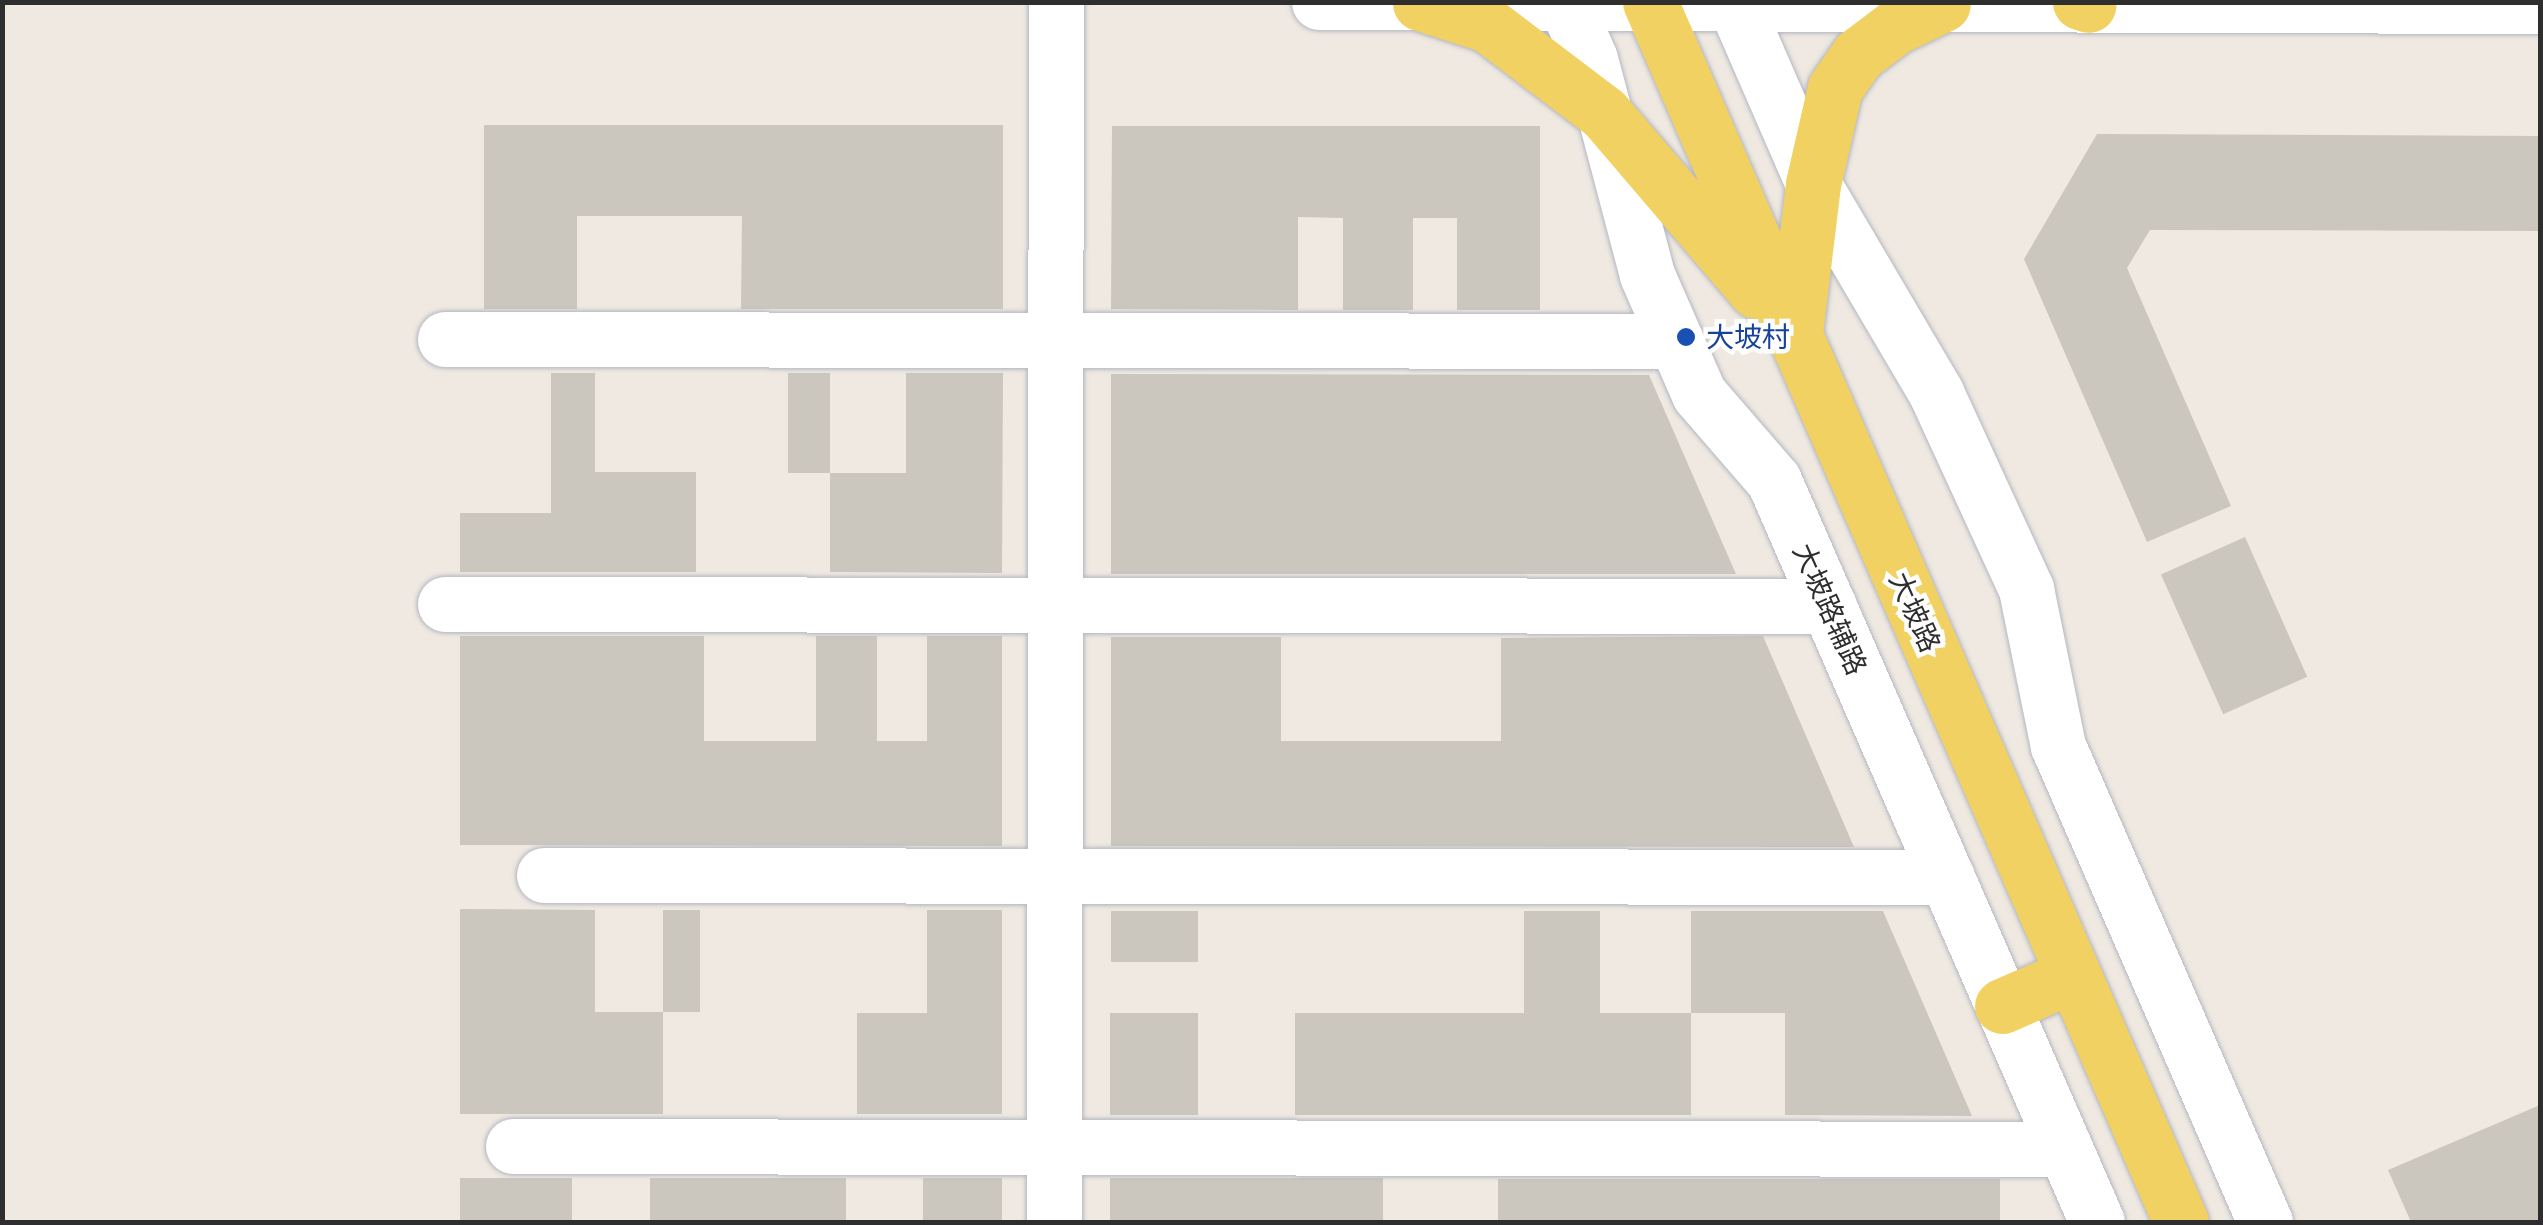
<!DOCTYPE html>
<html>
<head>
<meta charset="utf-8">
<style>
	body { margin:0 }
	#map { position:relative; width:2543px; height:1225px; overflow:hidden; background:#efe9e1; font-family:"PT Sans Narrow","Noto Sans SC",sans-serif }
	div>[style] { position:absolute }
	[style*='--x'] { left:calc(var(--x)*1px); top:calc(var(--y)*1px); width:calc(var(--w)*1px); rotate:calc(var(--a)*1deg) }
	.building>* { inset:0; background:#cbc7bf; transform-origin:0 0 }
	.roads { filter:drop-shadow(0 0 2px #b4b7c1) drop-shadow(0 0 2px #b4b7c1) }
	.minor>* { height:55px; margin:-27.5px; padding:0 27.5px; transform-origin:27.5px; border-radius:27.5px; background:#fff }
	.major>* { height:55px; margin:-27.5px; padding:0 27.5px; transform-origin:27.5px; border-radius:27.5px; background:#f2d163 }
	.dots>* { width:28px; height:28px; translate:-50% -50%; box-sizing:border-box; border:5px solid #fff; border-radius:50% }
	span { translate:-50% -50%; white-space:nowrap; text-align:center; line-height:1.15; -webkit-text-stroke:9px #fff; paint-order:stroke }
	.transit-label { font-size:28px; color:#164399 }
	.left { translate:0 -50%; text-align:left }
	.street-label { font-size:28px; color:#2e2e2e }
	.frame { position:absolute; inset:0; border:5px solid #2e2e2e; pointer-events:none }
</style>
</head>
<body>
<div id="map">
	<div class="building">
		<i style="clip-path:polygon(484px 125px,1003px 125px,1003px 309px,741px 309px,742px 216px,577px 216px,577px 309px,484px 309px)"></i>
		<i style="clip-path:polygon(1112px 126px,1540px 126px,1540px 310px,1457px 310px,1457px 218px,1413px 218px,1413px 310px,1343px 310px,1343px 218px,1298px 217px,1298px 310px,1111px 309px)"></i>
		<i style="clip-path:polygon(2097px 134px,2540px 136px,2540px 231px,2150px 230px,2127px 268px,2231px 506px,2147px 542px,2024px 259px)"></i>
		<i style="clip-path:polygon(551px 373px,595px 373px,595px 472px,696px 472px,696px 572px,460px 572px,460px 513px,551px 513px)"></i>
		<i style="left:788px;top:373px;width:42px;height:100px"></i>
		<i style="clip-path:polygon(906px 373px,1003px 373px,1002px 573px,830px 572px,830px 473px,906px 473px)"></i>
		<i style="clip-path:polygon(1111px 374px,1649px 375px,1736px 574px,1111px 574px)"></i>
		<i style="left:2245px;top:537px;width:153px;height:92px;rotate:66deg"></i>
		<i style="clip-path:polygon(460px 636px,704px 636px,704px 741px,816px 741px,816px 636px,877px 636px,877px 741px,927px 741px,927px 636px,1002px 636px,1002px 846px,460px 845px)"></i>
		<i style="clip-path:polygon(1763px 636px,1854px 847px,1111px 846px,1111px 637px,1281px 637px,1281px 741px,1501px 741px,1501px 638px)"></i>
		<i style="clip-path:polygon(460px 909px,595px 910px,595px 1012px,663px 1012px,663px 1114px,460px 1114px)"></i>
		<i style="left:663px;top:910px;width:37px;height:102px"></i>
		<i style="clip-path:polygon(927px 910px,1002px 910px,1002px 1114px,857px 1114px,857px 1013px,927px 1013px)"></i>
		<i style="left:1111px;top:911px;width:87px;height:51px"></i>
		<i style="clip-path:polygon(1524px 911px,1600px 911px,1600px 1013px,1691px 1013px,1691px 1115px,1295px 1115px,1295px 1013px,1524px 1013px)"></i>
		<i style="clip-path:polygon(1691px 911px,1883px 911px,1972px 1116px,1785px 1115px,1785px 1013px,1691px 1013px)"></i>
		<i style="left:1110px;top:1013px;width:88px;height:102px"></i>
		<i style="clip-path:polygon(2540px 1105px,2540px 1222px,2411px 1222px,2388px 1170px)"></i>
		<i style="left:460px;top:1178px;width:112px;height:44px"></i>
		<i style="left:650px;top:1178px;width:196px;height:44px"></i>
		<i style="left:923px;top:1178px;width:79px;height:44px"></i>
		<i style="left:1110px;top:1178px;width:273px;height:44px"></i>
		<i style="left:1498px;top:1179px;width:502px;height:43px"></i>
	</div>
	<div class="roads">
		<div class="minor">
			<i style="--x:1319;--y:2;--w:1221;--a:0.19"></i>
			<i style="--x:1565;--y:2;--w:62;--a:66.3"></i>
			<i style="--x:1590;--y:59;--w:223;--a:75.2"></i>
			<i style="--x:1647;--y:275;--w:130;--a:66.4"></i>
			<i style="--x:1699;--y:394;--w:115;--a:49.2"></i>
			<i style="--x:1774;--y:481;--w:808;--a:66.45"></i>
			<i style="--x:1734;--y:2;--w:198;--a:66.5"></i>
			<i style="--x:1813;--y:184;--w:243;--a:59.5"></i>
			<i style="--x:1936;--y:393;--w:216;--a:65.3"></i>
			<i style="--x:2026;--y:589;--w:160;--a:78.5"></i>
			<i style="--x:2058;--y:746;--w:519;--a:66.5"></i>
			<i style="--x:445;--y:339;--w:1231;--a:0.09"></i>
			<i style="--x:445;--y:604;--w:1384;--a:0.08"></i>
			<i style="--x:544;--y:875;--w:1403;--a:0.08"></i>
			<i style="--x:513;--y:1146;--w:1552;--a:0.11"></i>
			<i style="--x:1054;--y:1222;--w:1220;--a:-89.91"></i>
		</div>
		<div class="major">
			<i style="--x:1650;--y:2;--w:1331;--a:66.48"></i>
			<i style="--x:2080;--y:2;--w:9;--a:18"></i>
			<i style="--x:1420;--y:3;--w:71;--a:17.9"></i>
			<i style="--x:1488;--y:25;--w:146;--a:37.2"></i>
			<i style="--x:1604;--y:113;--w:234;--a:49.5"></i>
			<i style="--x:1795;--y:333;--w:150;--a:-83.1"></i>
			<i style="--x:1813;--y:184;--w:98;--a:-77.1"></i>
			<i style="--x:1835;--y:88;--w:40;--a:-55.1"></i>
			<i style="--x:1858;--y:55;--w:46;--a:-37.1"></i>
			<i style="--x:1895;--y:27;--w:53;--a:-25.6"></i>
			<i style="--x:2002;--y:1006;--w:77;--a:-23.6"></i>
		</div>
	</div>
	<div class="dots">
		<i style="left:1686px;top:337px;background:#1a4fb4"></i>
	</div>
	<div class="transit-label">
		<span class="left" style="left:1706px;top:337px">大坡村</span>
	</div>
	<div class="street-label">
		<span style="left:1830px;top:609px;rotate:66deg">大坡路辅路</span>
		<span style="left:1915px;top:612px;rotate:66deg">大坡路</span>
	</div>
	<div class="frame"></div>
</div>
</body>
</html>
